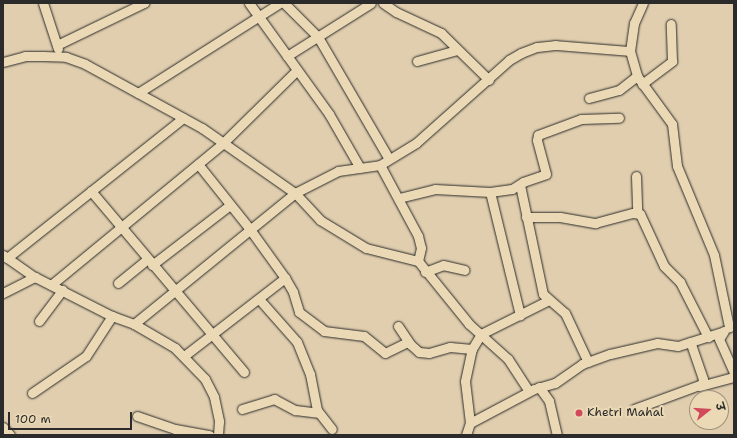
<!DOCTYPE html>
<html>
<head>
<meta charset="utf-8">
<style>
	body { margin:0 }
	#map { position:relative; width:737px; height:438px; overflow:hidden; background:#e0ceae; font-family:"Shantell Sans","Playpen Sans Deva",sans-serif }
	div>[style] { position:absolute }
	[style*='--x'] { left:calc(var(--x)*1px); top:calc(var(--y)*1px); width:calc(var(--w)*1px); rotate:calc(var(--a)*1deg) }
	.roads { filter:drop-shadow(0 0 1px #2b2b2b) drop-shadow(0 0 1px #2b2b2b) }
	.street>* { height:9px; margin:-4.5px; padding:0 4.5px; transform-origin:4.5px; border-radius:4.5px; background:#ebd9b6 }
	.dots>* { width:11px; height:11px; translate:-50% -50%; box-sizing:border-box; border:2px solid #ebd9b6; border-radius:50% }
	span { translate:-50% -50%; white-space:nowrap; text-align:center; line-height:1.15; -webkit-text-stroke:4px #ebd9b6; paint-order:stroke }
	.poi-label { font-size:12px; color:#2b2b2b }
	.left { translate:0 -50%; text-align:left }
	.frame { position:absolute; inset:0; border:4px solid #2b2b2b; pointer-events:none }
	.north { position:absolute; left:689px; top:390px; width:40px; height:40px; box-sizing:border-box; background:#ebd9b6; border:1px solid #9e937e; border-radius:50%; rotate:73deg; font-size:11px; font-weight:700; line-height:16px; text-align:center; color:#2b2b2b }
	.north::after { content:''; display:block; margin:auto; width:14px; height:18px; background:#d1495b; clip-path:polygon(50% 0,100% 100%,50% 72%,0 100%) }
	.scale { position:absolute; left:8px; top:412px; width:124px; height:18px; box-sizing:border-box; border:2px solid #2b2b2b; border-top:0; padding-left:5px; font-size:12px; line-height:14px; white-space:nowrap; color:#2b2b2b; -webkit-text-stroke:3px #ebd9b6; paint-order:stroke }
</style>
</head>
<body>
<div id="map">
	<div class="roads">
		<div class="street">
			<i style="--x:43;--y:3;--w:48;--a:71.9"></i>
			<i style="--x:249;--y:3;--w:137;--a:54.2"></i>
			<i style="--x:329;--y:114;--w:62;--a:60.1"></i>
			<i style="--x:284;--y:3;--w:48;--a:45"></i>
			<i style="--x:318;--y:37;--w:141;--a:59.8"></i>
			<i style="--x:383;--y:3;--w:16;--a:35"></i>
			<i style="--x:396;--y:12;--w:50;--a:25"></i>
			<i style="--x:441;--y:33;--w:67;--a:44.4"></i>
			<i style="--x:643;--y:3;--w:22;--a:114"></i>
			<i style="--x:634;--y:23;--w:28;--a:98"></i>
			<i style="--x:630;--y:51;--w:26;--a:74"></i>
			<i style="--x:637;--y:76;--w:59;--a:53.9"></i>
			<i style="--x:672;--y:124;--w:42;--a:83.2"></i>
			<i style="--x:677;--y:166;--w:96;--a:67.4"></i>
			<i style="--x:714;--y:255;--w:74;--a:78.2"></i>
			<i style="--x:57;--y:45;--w:97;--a:-25.8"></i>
			<i style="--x:287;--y:56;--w:99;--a:-32.2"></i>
			<i style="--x:417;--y:61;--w:41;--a:-15.4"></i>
			<i style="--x:3;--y:62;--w:23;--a:-15"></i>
			<i style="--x:25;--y:56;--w:18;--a:0"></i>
			<i style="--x:43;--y:56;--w:23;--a:2"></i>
			<i style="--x:66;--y:57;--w:20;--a:20"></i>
			<i style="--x:85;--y:64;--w:133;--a:28.7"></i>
			<i style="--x:202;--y:128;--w:113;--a:35"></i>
			<i style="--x:295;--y:193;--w:37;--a:47"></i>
			<i style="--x:320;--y:220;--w:54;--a:31.3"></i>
			<i style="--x:366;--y:248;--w:54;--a:14"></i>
			<i style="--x:418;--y:261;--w:81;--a:51"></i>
			<i style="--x:469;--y:324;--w:52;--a:41.9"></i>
			<i style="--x:508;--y:359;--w:38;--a:57"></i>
			<i style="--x:642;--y:84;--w:38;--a:-37"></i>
			<i style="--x:672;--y:61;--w:37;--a:-92"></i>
			<i style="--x:138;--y:93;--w:168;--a:-32.4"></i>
			<i style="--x:589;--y:98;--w:31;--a:-15"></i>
			<i style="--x:619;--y:90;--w:23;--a:-38"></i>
			<i style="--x:198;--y:164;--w:82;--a:51.4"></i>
			<i style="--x:249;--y:228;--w:62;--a:54.2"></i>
			<i style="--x:285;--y:278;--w:16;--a:60"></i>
			<i style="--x:293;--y:292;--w:21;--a:73"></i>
			<i style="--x:299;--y:312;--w:31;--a:37"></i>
			<i style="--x:324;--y:331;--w:40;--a:7.1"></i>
			<i style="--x:364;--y:336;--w:27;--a:39"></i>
			<i style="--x:385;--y:353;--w:25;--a:-26"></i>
			<i style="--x:380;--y:165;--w:81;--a:61.8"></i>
			<i style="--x:418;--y:236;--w:12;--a:76"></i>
			<i style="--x:421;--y:248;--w:13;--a:103"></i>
			<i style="--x:636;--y:176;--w:37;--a:88"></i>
			<i style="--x:520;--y:185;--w:111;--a:78.1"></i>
			<i style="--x:543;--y:294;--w:29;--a:41"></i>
			<i style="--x:565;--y:313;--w:54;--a:64.9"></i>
			<i style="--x:91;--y:191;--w:237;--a:49.8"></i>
			<i style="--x:490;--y:192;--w:127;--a:76.3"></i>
			<i style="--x:399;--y:198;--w:37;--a:-14"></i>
			<i style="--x:435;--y:189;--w:55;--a:3.1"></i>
			<i style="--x:490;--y:192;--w:22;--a:-8"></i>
			<i style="--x:512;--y:189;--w:13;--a:-32"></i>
			<i style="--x:523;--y:182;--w:24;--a:-19"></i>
			<i style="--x:546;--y:174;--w:35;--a:-105"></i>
			<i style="--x:537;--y:140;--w:5;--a:-79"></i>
			<i style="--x:538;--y:135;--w:46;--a:-20.4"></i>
			<i style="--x:581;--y:119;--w:38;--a:-2"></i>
			<i style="--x:526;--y:217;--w:34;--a:0"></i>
			<i style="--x:560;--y:217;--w:36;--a:10"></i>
			<i style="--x:595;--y:223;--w:39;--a:-15"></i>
			<i style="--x:633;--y:213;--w:7;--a:8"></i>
			<i style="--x:640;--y:214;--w:57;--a:65.2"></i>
			<i style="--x:664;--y:266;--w:23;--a:45"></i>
			<i style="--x:680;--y:282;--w:62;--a:63"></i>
			<i style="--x:3;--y:255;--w:39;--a:35"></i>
			<i style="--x:35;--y:277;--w:86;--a:26.9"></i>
			<i style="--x:112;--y:316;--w:23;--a:20"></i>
			<i style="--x:134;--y:324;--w:48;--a:30.3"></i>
			<i style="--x:175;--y:348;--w:43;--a:45.9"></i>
			<i style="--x:205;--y:379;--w:20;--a:63"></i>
			<i style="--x:214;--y:397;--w:25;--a:78"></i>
			<i style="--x:219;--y:421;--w:14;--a:94"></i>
			<i style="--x:7;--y:258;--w:225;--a:-38.5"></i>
			<i style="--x:152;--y:265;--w:98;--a:-37.6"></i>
			<i style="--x:425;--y:272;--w:19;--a:-21"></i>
			<i style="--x:443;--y:265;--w:22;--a:13"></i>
			<i style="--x:118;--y:283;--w:38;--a:-39"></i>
			<i style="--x:51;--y:285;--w:223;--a:-39.5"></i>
			<i style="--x:223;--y:143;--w:104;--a:-44.6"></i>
			<i style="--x:3;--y:293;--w:36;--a:-27"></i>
			<i style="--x:259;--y:299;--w:57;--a:48.5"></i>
			<i style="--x:297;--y:342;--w:35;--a:68"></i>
			<i style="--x:310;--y:374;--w:37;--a:79"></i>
			<i style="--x:317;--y:410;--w:24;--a:52"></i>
			<i style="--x:39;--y:321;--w:39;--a:-53"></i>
			<i style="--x:134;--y:324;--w:208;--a:-39.1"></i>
			<i style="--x:295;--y:193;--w:48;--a:-27.1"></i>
			<i style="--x:338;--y:171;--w:42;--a:-8.1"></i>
			<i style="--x:380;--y:165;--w:42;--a:-31.4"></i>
			<i style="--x:416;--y:143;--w:125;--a:-41.7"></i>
			<i style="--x:509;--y:60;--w:14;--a:-30"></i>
			<i style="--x:521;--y:53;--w:17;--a:-21"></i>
			<i style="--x:537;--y:47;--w:18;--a:-6"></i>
			<i style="--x:555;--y:45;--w:75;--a:4.6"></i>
			<i style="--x:398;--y:326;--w:22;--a:56"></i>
			<i style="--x:410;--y:344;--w:12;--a:42"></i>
			<i style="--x:419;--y:352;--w:10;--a:6"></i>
			<i style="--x:429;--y:353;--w:22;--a:-16"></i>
			<i style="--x:450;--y:347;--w:22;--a:5"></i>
			<i style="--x:724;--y:331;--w:9;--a:122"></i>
			<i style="--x:719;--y:339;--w:36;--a:66"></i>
			<i style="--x:184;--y:356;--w:128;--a:-37.7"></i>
			<i style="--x:700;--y:386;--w:35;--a:-15"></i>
			<i style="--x:539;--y:387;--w:17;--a:54"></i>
			<i style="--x:549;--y:401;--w:35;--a:77"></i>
			<i style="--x:32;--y:393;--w:65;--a:-34.4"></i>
			<i style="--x:86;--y:356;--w:48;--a:-57"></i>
			<i style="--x:242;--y:409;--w:34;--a:-17"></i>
			<i style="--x:274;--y:399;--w:24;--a:28"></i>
			<i style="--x:295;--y:410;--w:23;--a:7"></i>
			<i style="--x:634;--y:409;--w:72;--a:-20.2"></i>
			<i style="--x:702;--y:384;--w:5;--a:-79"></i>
			<i style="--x:703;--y:379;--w:39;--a:-109"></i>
			<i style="--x:137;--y:416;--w:40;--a:18.9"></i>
			<i style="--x:175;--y:429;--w:35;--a:10"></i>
			<i style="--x:470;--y:423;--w:72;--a:-28"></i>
			<i style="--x:534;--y:389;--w:22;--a:-16"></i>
			<i style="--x:555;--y:383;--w:33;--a:-35"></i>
			<i style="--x:582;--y:364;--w:30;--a:-20"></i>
			<i style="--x:610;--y:354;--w:48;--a:-13.2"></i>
			<i style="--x:657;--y:343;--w:21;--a:8"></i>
			<i style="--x:678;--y:346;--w:46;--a:-17.7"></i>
			<i style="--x:3;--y:427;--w:11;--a:49"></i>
			<i style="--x:466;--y:435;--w:13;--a:-72"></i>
			<i style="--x:470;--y:423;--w:42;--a:-96.8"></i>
			<i style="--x:465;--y:381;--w:33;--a:-78"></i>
			<i style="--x:472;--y:349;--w:17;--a:-59"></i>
			<i style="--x:481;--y:334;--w:76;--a:-26.6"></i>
		</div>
	</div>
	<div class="dots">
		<i style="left:579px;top:413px;background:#d1495b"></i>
	</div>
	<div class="poi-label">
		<span class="left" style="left:587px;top:413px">Khetri Mahal</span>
	</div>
	<div class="frame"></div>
	<div class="north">उ</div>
	<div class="scale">100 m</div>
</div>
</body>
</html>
